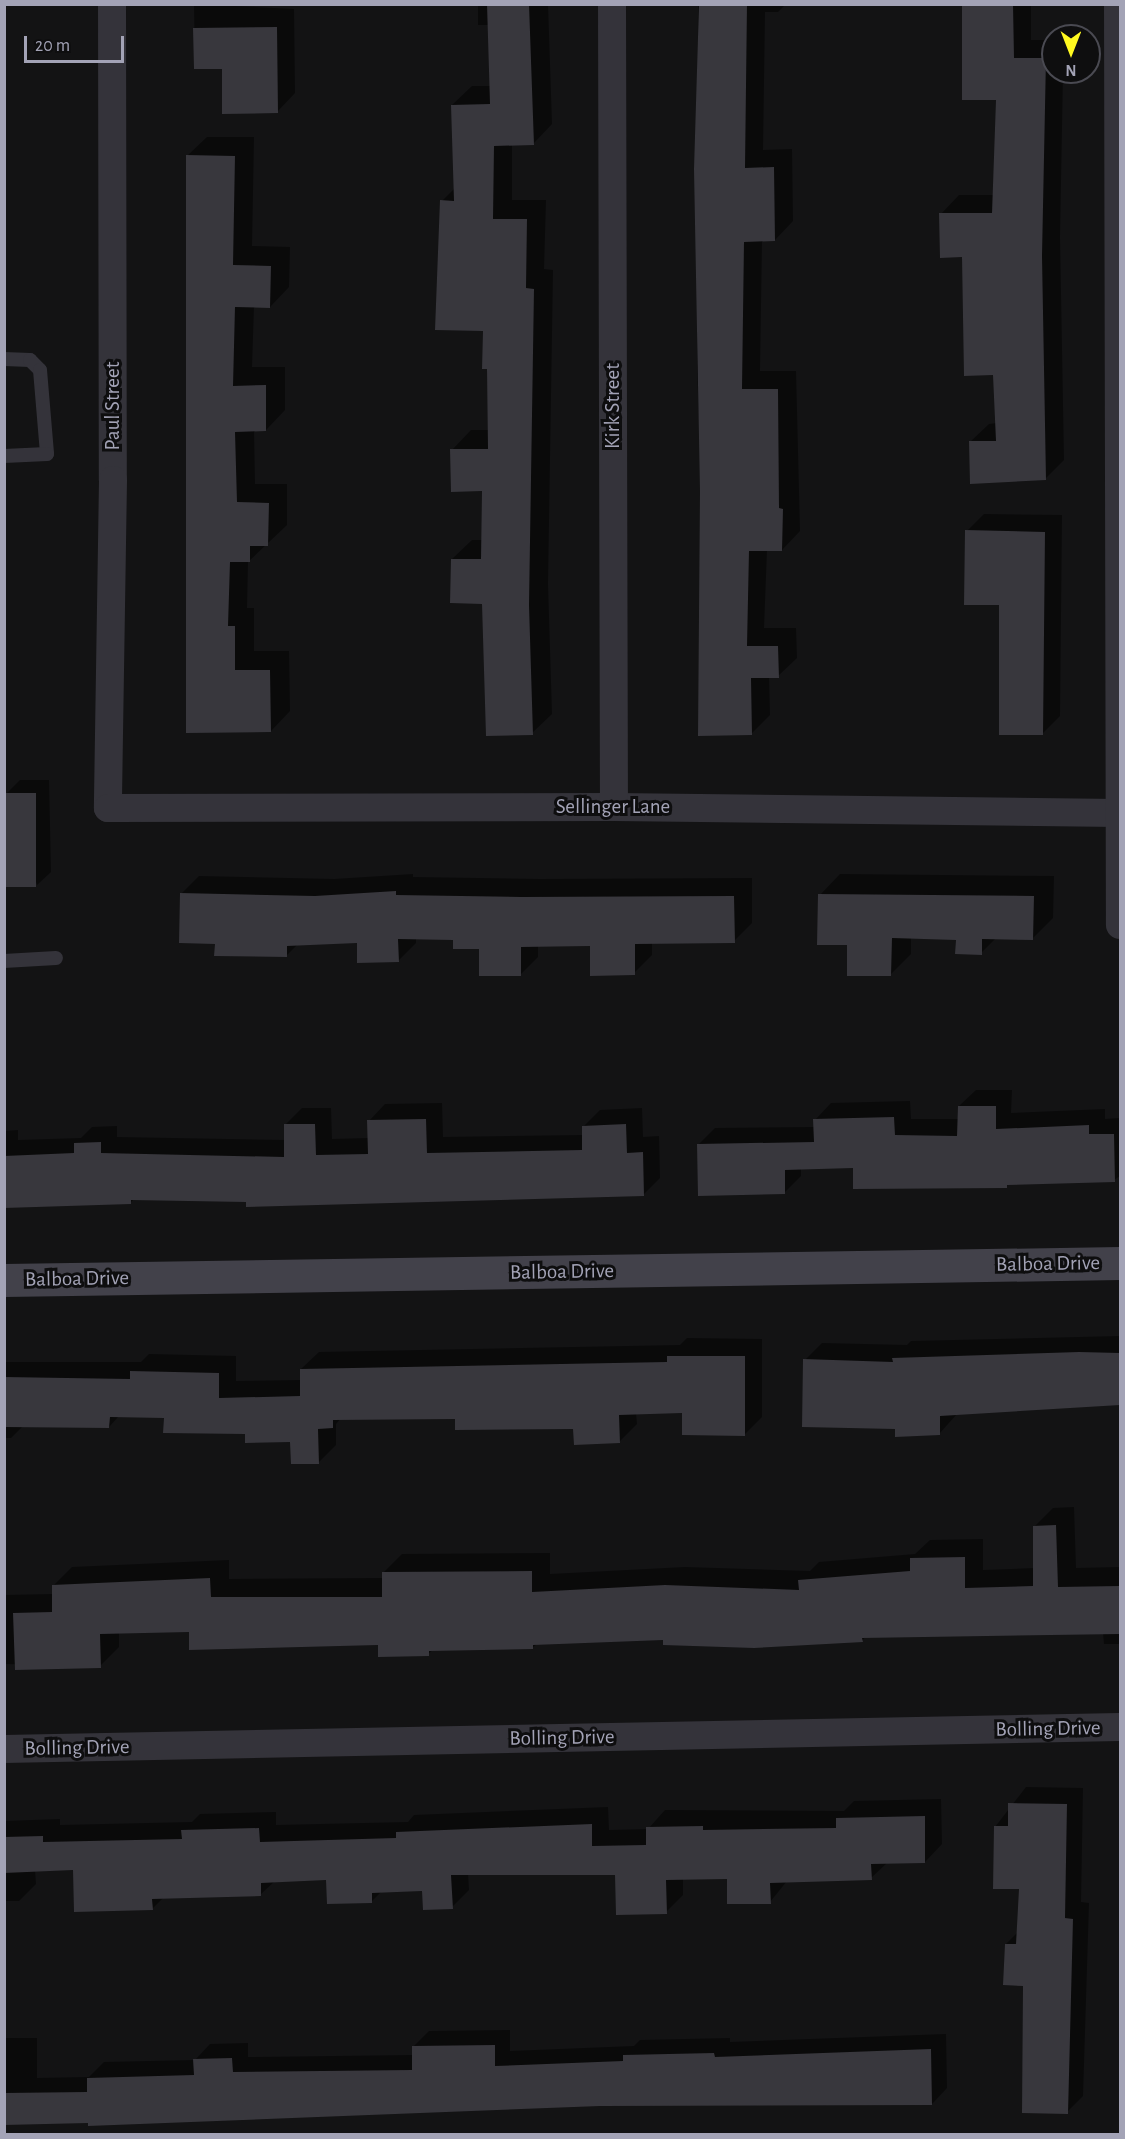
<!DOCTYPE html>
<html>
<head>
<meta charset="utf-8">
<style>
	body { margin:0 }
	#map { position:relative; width:1125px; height:2139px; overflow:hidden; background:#131314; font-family:"Alegreya Sans",sans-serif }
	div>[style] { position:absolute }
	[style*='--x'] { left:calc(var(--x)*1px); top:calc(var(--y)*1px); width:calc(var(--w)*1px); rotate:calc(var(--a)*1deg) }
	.shadow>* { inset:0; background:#0007 }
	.building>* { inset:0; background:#38373d; transform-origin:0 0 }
	.lane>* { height:14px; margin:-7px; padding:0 7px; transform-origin:7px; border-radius:7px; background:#34333a }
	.street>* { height:28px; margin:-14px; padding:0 14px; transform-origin:14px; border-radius:14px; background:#34333a }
	.secondary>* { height:33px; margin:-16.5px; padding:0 16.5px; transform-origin:16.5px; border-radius:16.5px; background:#42414a }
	span { translate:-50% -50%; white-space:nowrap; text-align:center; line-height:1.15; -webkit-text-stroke:6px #0e0e0f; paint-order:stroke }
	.street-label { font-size:21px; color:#a3a3b6 }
	.frame { position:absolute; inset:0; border:6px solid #a3a3b6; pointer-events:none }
	.north { position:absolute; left:1041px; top:24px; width:60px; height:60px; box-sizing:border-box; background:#0e0e0f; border:2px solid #4a4a52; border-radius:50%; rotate:180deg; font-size:16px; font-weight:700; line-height:24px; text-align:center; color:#a3a3b6 }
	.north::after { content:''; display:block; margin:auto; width:21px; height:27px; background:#fff920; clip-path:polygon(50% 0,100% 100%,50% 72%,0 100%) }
	.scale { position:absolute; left:24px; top:36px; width:100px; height:27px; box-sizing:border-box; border:3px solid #a3a3b6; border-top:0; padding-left:8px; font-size:18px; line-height:21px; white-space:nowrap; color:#a3a3b6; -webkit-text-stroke:4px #0e0e0f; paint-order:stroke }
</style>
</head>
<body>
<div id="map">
	<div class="shadow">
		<i style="clip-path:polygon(194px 4px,294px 9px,295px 93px,277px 112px,223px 68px,195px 68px)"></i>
		<i style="clip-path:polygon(478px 4px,548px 4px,552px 124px,533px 144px,512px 144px,512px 200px,546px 200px,544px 269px,553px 270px,548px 584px,552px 714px,532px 733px,484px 602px,452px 559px,472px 540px,483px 540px,484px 490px,452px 450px,471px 430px,490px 430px,485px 329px,442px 201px,455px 188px,452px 105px,472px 86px,491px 86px,489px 25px,478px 25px)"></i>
		<i style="clip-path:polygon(698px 4px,786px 4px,778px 12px,765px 12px,763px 150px,792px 149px,793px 221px,775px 240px,762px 240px,760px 371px,796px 371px,800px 531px,782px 550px,767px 550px,764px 628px,796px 628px,797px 658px,778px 676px,769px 676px,770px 715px,752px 733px,702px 491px,697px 369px)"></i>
		<i style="clip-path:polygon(963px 4px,1031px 4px,1031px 40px,1053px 40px,1053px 72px,1063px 72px,1060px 237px,1064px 460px,1045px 479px,970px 442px,989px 424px,997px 423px,995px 374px,964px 256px,941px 214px,959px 195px,993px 195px,998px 98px)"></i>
		<i style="clip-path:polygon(207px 137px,254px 137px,252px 246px,290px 247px,289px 287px,270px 307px,254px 306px,252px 367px,285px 367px,285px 410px,266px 430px,254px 430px,255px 484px,287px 484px,287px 525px,248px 562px,247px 608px,254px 608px,254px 651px,289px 651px,290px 711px,271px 731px,188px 732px,187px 156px)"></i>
		<i style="clip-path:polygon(984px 514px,1062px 515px,1060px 716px,1042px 734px,1001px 604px,967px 531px)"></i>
		<i style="clip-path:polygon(20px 780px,49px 780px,51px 872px,37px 885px,6px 794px)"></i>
		<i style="clip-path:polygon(413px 874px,413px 877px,540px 879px,752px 878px,752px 923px,734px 941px,652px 942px,652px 955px,634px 973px,591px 944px,538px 945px,538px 957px,520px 975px,481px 947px,454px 939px,416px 938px,416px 943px,398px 961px,358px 942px,298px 944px,286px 956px,216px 942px,181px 894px,199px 876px,334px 879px)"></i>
		<i style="clip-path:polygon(840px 874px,1054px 876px,1053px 918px,1033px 938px,996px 938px,981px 953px,957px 938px,911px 937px,911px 954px,890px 975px,849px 944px,820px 895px)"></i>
		<i style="clip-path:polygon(976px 1090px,1012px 1090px,1011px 1113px,1105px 1109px,1105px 1119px,1120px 1118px,1120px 1176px,1114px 1180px,1009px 1183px,1006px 1187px,854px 1166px,801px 1168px,801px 1176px,784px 1193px,698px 1145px,715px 1128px,815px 1127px,815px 1120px,831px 1103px,910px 1101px,911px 1119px,959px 1119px,959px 1106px)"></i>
		<i style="clip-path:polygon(442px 1103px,443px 1137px,584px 1135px,584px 1126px,600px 1110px,642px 1108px,643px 1137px,659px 1136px,660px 1178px,643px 1195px,134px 1199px,131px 1202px,4px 1205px,4px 1131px,18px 1130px,18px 1140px,81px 1138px,92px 1127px,117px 1126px,117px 1137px,286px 1140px,285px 1125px,302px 1108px,331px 1108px,332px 1139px,369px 1138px,369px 1121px,385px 1104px)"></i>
		<i style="clip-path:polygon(1120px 1336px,1120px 1404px,976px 1410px,957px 1414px,939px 1434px,897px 1428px,805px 1360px,822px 1343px,907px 1345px,911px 1341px)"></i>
		<i style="clip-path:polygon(687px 1338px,762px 1339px,762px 1417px,744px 1435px,683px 1412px,636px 1413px,637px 1424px,619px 1442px,575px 1428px,456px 1418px,341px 1418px,336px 1424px,336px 1445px,319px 1462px,292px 1441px,165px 1417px,119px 1416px,109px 1427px,23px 1426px,11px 1438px,4px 1438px,4px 1362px,141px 1362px,149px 1354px,236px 1356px,236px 1381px,301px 1380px,301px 1369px,319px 1352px,680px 1345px)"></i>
		<i style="clip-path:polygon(1074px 1507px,1076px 1568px,1120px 1567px,1120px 1644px,1104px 1644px,1103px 1633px,866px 1636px,862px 1641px,665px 1639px,537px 1644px,532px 1648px,434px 1649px,428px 1654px,379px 1644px,190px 1631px,119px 1632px,119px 1647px,100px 1666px,4px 1664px,4px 1595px,54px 1594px,54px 1585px,72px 1567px,229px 1560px,229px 1579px,383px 1578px,383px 1573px,402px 1554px,550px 1553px,550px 1574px,685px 1567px,810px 1571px,819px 1562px,915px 1554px,930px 1540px,983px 1539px,983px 1570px,1035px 1568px,1035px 1526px,1053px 1508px)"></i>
		<i style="clip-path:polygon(1026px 1787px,1083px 1788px,1081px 1902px,1089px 1903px,1083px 2096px,1067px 2112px,1025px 1985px,1006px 1944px,1018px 1932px,1021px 1888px,995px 1827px)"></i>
		<i style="clip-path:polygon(941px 1799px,942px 1844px,925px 1862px,888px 1862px,871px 1878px,787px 1881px,770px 1902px,728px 1878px,683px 1879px,683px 1895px,666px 1912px,617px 1874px,468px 1873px,469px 1890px,452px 1907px,424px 1890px,382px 1891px,372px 1901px,328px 1879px,275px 1881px,261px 1894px,164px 1897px,152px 1909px,74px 1868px,35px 1870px,36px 1884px,19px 1901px,4px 1901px,4px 1821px,60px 1819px,60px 1825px,192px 1822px,200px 1814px,276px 1812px,276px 1825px,408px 1822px,414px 1815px,608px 1807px,609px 1830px,648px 1829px,665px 1810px,844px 1811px,854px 1801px)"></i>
		<i style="clip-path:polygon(510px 2030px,510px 2051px,634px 2046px,640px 2040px,730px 2038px,730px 2042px,946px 2034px,947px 2088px,932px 2104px,600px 2105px,4px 2123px,4px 2038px,37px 2038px,37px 2078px,89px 2077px,104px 2062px,195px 2060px,210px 2044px,248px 2043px,248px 2057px,414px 2055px,413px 2047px,429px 2031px)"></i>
	</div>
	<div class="building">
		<i style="clip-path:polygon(487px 4px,529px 4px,534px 145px,494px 146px,493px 219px,527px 219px,526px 288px,534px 289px,529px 605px,533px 735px,486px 736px,482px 604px,450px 603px,451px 559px,481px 559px,482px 491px,451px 492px,450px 449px,488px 449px,487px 369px,482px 369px,483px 331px,435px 330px,440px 200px,454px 201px,451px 105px,490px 104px)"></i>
		<i style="clip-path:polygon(699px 4px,747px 4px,745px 168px,774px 167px,775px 241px,744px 242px,742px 389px,778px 389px,779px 508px,783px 509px,782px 551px,749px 551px,747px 646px,778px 646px,779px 678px,751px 678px,752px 735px,698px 736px,700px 491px,694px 169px)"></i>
		<i style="clip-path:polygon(962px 4px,1013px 4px,1014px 58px,1046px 58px,1042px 256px,1046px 480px,970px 484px,969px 441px,996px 441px,993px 375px,964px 376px,962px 257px,940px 258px,939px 213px,992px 213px,996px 100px,962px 100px)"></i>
		<i style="clip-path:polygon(277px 27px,278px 113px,222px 114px,222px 69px,194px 69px,193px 28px)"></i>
		<i style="clip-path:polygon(186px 155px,235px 156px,233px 265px,271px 266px,270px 308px,235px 307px,233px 386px,266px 385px,266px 431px,235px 432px,237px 502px,269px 503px,268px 546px,250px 546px,250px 562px,230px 562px,228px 626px,235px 626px,235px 670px,270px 670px,271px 732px,186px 733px)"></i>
		<i style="clip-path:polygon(965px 530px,1045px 532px,1043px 735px,999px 735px,999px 605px,964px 605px)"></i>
		<i style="left:5px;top:793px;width:31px;height:94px"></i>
		<i style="clip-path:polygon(396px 891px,396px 895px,521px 897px,734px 896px,735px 943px,635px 944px,635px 975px,590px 976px,590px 946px,521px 947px,521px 976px,479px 976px,479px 949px,453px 949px,453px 940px,398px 939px,399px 962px,357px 963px,357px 943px,287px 946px,287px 957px,214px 956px,215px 944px,179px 943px,180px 893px,315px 896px)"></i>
		<i style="clip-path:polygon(818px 894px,1034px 896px,1033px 940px,982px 939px,982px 955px,955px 954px,956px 940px,892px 938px,891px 976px,847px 976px,847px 945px,817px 945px)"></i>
		<i style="clip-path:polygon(958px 1106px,996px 1106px,996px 1129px,1089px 1125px,1089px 1134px,1114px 1134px,1115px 1182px,1007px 1185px,1007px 1188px,853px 1189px,853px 1168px,785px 1170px,785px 1194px,698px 1196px,697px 1144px,814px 1142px,813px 1119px,894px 1117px,895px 1135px,957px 1136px)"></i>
		<i style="clip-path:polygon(426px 1119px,427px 1153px,582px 1150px,582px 1126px,626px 1124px,627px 1153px,643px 1152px,644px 1196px,246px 1207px,246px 1202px,131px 1200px,131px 1204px,4px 1208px,4px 1156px,74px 1153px,74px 1143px,101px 1142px,101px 1153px,284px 1157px,284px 1124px,315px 1124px,316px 1155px,368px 1154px,367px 1120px)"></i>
		<i style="clip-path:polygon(1079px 1352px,1120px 1353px,1120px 1405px,940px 1416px,940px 1435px,895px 1437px,895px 1429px,802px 1427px,803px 1359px,893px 1362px,892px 1358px)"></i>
		<i style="clip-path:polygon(667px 1356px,745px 1356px,745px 1436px,682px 1435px,682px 1413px,619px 1415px,620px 1443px,574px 1445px,573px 1429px,455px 1430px,455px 1419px,333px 1420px,333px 1428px,318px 1429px,319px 1464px,291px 1464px,290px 1442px,245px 1443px,245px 1434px,163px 1433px,164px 1418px,110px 1417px,109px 1428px,4px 1427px,4px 1377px,130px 1379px,130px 1371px,219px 1373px,219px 1398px,300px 1396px,300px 1369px,667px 1362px)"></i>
		<i style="clip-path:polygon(1056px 1525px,1058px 1587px,1120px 1586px,1120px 1634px,862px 1638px,863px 1642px,754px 1648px,663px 1645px,663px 1640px,533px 1645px,533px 1649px,429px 1651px,429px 1656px,378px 1657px,378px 1645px,189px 1650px,189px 1632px,100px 1634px,101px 1668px,15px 1670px,13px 1613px,52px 1612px,52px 1585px,210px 1578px,211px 1597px,382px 1597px,382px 1572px,532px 1571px,532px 1592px,665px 1585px,799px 1590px,798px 1580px,910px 1571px,910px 1558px,965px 1557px,965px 1588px,1033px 1586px,1033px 1526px)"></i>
		<i style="clip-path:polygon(1008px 1803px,1067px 1804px,1065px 1918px,1073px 1919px,1068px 2114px,1022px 2113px,1023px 1986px,1003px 1985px,1005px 1944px,1016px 1944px,1019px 1889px,993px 1889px,994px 1826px,1008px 1826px)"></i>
		<i style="clip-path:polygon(925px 1816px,925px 1863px,871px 1864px,872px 1880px,770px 1883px,771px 1904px,727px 1904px,727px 1879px,666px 1880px,667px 1914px,616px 1915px,615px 1875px,451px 1875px,453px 1909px,423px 1910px,422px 1891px,372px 1893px,372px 1903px,327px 1904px,326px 1880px,261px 1883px,261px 1896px,152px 1899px,153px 1910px,74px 1912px,73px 1870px,4px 1873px,4px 1837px,43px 1836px,43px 1842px,182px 1839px,181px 1830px,259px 1828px,260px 1842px,396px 1838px,396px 1832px,592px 1824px,592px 1846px,646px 1845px,646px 1827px,703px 1826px,703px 1830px,836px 1828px,836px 1818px)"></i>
		<i style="clip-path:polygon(495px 2045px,495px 2066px,623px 2061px,623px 2055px,714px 2053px,715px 2057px,931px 2049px,932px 2105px,600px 2106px,88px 2126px,88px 2123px,4px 2125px,4px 2093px,87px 2092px,87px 2078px,194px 2075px,193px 2059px,232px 2058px,233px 2072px,412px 2070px,412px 2046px)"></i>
	</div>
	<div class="lane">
		<i style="--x:4;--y:359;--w:26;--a:2"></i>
		<i style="--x:30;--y:360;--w:14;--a:45"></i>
		<i style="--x:40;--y:370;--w:84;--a:85.2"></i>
		<i style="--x:47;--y:454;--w:43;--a:177.3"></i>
		<i style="--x:4;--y:961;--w:52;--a:-3.3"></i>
	</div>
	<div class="street">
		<i style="--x:112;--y:4;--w:476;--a:89.9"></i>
		<i style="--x:113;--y:480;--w:328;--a:90.9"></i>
		<i style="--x:108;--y:808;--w:506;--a:-0.11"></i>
		<i style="--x:614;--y:807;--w:504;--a:0.68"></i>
		<i style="--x:612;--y:4;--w:803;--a:89.86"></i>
		<i style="--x:1118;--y:4;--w:921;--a:89.88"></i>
		<i style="--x:4;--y:1749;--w:1116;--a:-1.13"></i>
	</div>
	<div class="secondary">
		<i style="--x:4;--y:1280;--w:1116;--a:-0.87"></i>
	</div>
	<div class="street-label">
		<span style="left:113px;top:406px;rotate:-90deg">Paul Street</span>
		<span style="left:613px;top:406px;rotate:-90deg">Kirk Street</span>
		<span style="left:613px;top:807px">Sellinger Lane</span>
		<span style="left:1048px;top:1264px;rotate:-1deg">Balboa Drive</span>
		<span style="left:562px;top:1272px;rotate:-1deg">Balboa Drive</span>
		<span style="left:77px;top:1279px;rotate:-1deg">Balboa Drive</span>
		<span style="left:1048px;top:1729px;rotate:-1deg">Bolling Drive</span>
		<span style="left:562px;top:1738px;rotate:-1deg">Bolling Drive</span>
		<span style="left:77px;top:1748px;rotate:-1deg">Bolling Drive</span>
	</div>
	<div class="frame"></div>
	<div class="north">N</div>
	<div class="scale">20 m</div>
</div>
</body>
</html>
